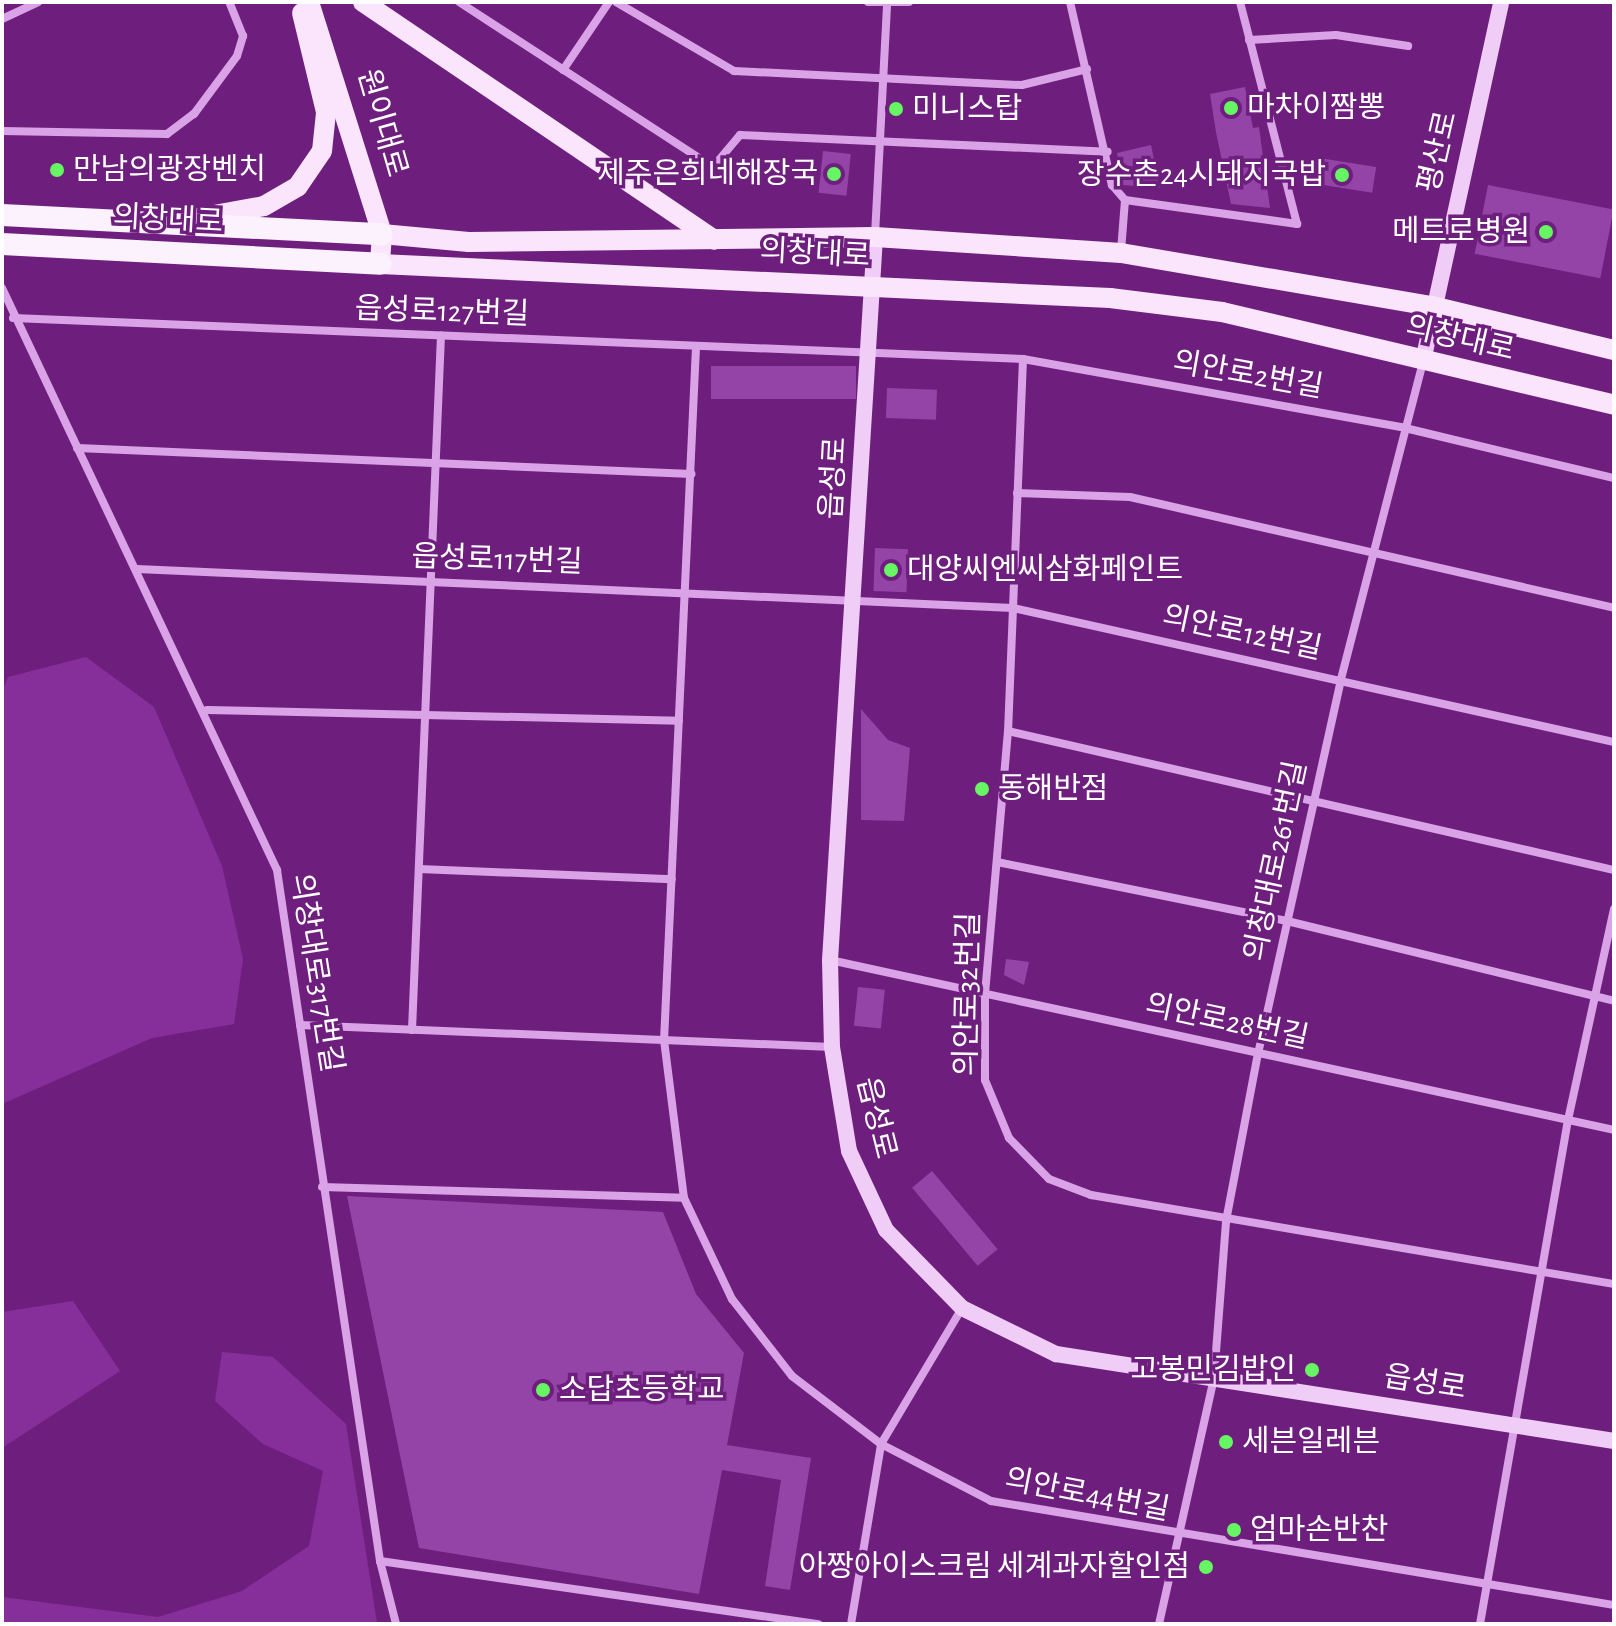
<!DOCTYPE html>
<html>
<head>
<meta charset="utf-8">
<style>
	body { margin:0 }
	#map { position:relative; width:1616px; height:1626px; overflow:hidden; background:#6e1f7e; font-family:"Alegreya Sans","Noto Sans KR",sans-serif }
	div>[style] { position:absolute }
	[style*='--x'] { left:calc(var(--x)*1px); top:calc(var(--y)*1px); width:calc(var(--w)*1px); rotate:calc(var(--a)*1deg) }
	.green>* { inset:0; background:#862f9a }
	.building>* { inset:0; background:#9444a6; transform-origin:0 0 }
	.minor>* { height:8px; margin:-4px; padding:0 4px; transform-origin:4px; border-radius:4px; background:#dba3e7 }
	.secondary>* { height:16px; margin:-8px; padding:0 8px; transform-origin:8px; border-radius:8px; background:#efcdf6 }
	.primary>* { height:20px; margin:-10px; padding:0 10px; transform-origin:10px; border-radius:10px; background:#fae5fd }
	.trunk>* { height:22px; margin:-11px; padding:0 11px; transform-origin:11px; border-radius:11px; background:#fcf2fe }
	.dots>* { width:22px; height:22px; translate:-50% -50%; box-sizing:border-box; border:4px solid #6e1f7e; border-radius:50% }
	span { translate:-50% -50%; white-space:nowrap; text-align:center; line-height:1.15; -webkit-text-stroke:7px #6e1f7e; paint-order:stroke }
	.poi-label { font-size:30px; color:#fff }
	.left { translate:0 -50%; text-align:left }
	.right { translate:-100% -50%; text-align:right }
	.street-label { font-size:30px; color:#fff }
	.frame { position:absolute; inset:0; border:4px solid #fff; pointer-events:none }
</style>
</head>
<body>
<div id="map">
	<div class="green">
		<i style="clip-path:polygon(86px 657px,154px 707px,222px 866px,243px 959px,234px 1024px,152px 1038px,2px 1104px,2px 691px,8px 677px)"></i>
		<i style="clip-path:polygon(73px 1301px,120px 1371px,2px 1448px,2px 1312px)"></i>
		<i style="clip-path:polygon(222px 1352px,273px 1357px,346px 1424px,377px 1623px,2px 1624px,2px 1597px,158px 1617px,242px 1591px,309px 1546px,323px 1471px,263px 1444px,215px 1401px)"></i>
	</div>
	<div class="building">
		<i style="clip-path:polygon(1245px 87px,1253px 128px,1259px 127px,1270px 208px,1231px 204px,1216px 132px,1210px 94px)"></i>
		<i style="clip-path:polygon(1151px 145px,1160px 188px,1123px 185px,1117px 153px)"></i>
		<i style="left:823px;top:151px;width:28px;height:42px;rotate:6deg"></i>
		<i style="left:1313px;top:157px;width:64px;height:26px;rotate:9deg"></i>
		<i style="left:1488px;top:185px;width:128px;height:70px;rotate:11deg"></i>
		<i style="left:711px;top:366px;width:145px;height:33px"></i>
		<i style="left:887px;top:388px;width:50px;height:30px;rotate:2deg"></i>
		<i style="left:875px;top:548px;width:33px;height:43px;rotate:2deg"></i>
		<i style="clip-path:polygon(861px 709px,888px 740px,910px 748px,904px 821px,861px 820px)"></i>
		<i style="clip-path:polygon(1006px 959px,1029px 962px,1024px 985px,1004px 975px)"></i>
		<i style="left:858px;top:987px;width:27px;height:39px;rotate:6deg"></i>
		<i style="left:932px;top:1171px;width:102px;height:26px;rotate:50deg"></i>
		<i style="clip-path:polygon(347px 1196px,663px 1212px,696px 1294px,744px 1353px,727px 1445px,811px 1458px,790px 1590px,765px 1586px,781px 1480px,722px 1470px,699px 1594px,419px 1548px)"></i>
	</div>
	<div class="minor">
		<i style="--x:459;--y:2;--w:303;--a:33"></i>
		<i style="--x:713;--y:167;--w:42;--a:-49.8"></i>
		<i style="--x:740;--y:135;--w:368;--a:2.6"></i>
		<i style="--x:616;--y:2;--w:137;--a:30.3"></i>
		<i style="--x:734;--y:71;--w:288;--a:2.8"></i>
		<i style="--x:1022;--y:85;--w:67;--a:-13.8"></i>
		<i style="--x:868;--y:2;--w:41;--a:0"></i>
		<i style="--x:1070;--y:2;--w:188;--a:77.1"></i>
		<i style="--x:1112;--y:185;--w:20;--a:49"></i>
		<i style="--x:2;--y:19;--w:40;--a:-25"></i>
		<i style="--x:1249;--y:40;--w:87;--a:-3.3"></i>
		<i style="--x:1336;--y:35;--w:73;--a:8.7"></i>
		<i style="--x:563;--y:70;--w:82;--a:-55.9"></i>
		<i style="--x:2;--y:131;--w:165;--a:1"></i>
		<i style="--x:167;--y:134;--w:34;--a:-37"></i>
		<i style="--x:194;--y:114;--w:72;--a:-53.4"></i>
		<i style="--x:237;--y:56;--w:21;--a:-73"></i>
		<i style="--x:243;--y:36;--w:37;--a:-112"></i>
		<i style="--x:875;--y:235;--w:231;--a:-87"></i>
		<i style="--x:1121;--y:251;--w:51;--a:-85.5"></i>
		<i style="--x:1125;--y:200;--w:174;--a:7.9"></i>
		<i style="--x:1297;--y:224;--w:229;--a:-104.4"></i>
		<i style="--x:2;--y:288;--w:644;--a:64.71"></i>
		<i style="--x:277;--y:870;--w:699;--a:81.52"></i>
		<i style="--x:380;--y:1561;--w:65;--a:75.7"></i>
		<i style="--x:13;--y:318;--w:1011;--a:2.32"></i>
		<i style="--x:1023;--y:359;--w:388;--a:10.2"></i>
		<i style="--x:1405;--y:428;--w:215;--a:13.5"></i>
		<i style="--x:696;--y:347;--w:694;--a:92.64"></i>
		<i style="--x:664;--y:1040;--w:159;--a:82.8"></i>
		<i style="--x:684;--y:1198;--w:112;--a:64.6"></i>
		<i style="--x:732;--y:1299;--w:98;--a:52.1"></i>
		<i style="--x:792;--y:1376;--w:112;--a:37.4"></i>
		<i style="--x:881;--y:1444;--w:124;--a:27.4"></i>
		<i style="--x:991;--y:1501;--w:632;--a:9.48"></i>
		<i style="--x:1023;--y:359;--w:372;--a:92.3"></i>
		<i style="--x:1008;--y:731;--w:263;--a:95"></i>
		<i style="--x:985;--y:993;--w:87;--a:90"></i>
		<i style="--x:985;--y:1080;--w:63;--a:67.5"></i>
		<i style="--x:1009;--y:1138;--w:57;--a:45.7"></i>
		<i style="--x:1049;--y:1179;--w:45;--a:20.9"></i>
		<i style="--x:1091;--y:1195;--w:531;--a:9.66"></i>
		<i style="--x:77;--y:448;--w:615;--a:2.42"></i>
		<i style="--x:1017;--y:493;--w:113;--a:2"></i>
		<i style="--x:1130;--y:497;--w:497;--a:12.9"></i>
		<i style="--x:137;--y:569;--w:877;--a:2.55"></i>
		<i style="--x:1013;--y:608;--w:616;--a:12.57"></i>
		<i style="--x:207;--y:710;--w:472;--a:1.3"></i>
		<i style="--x:1008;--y:731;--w:622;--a:12.92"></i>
		<i style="--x:997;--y:862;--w:296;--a:11.5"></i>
		<i style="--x:1287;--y:921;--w:337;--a:13.7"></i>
		<i style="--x:419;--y:869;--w:253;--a:2.3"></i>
		<i style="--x:830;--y:960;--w:802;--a:12.23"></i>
		<i style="--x:300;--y:1025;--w:532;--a:2.37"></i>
		<i style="--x:412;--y:1030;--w:695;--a:-87.61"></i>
		<i style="--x:322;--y:1187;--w:362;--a:1.7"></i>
		<i style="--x:380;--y:1561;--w:443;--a:8.2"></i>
		<i style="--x:851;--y:1624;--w:182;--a:-80.5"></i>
		<i style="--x:881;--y:1444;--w:158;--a:-59.2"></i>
		<i style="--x:1159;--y:1624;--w:252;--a:-77.4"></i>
		<i style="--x:1214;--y:1378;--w:157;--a:-85.6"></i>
		<i style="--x:1226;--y:1221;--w:170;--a:-79.2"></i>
		<i style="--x:1258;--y:1054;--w:384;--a:-77.5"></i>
		<i style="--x:1341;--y:679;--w:327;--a:-75.5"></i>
		<i style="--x:1480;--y:1624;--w:512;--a:-80.1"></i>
		<i style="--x:1568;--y:1120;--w:216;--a:-77.7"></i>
	</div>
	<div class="secondary">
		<i style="--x:875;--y:237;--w:724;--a:93.56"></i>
		<i style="--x:830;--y:960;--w:87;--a:88.7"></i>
		<i style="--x:832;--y:1047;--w:105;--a:80.7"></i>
		<i style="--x:849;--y:1151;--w:87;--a:64.9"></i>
		<i style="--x:886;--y:1230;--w:109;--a:45.7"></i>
		<i style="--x:962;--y:1308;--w:105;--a:26.1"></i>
		<i style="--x:1056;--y:1354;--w:565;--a:8.86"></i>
		<i style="--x:1423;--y:361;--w:367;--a:-77.7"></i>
	</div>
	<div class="primary">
		<i style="--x:309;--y:2;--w:243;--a:72.5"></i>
		<i style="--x:382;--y:234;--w:30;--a:94"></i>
		<i style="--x:380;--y:264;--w:731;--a:2.67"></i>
		<i style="--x:1110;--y:298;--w:113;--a:7.1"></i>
		<i style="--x:1222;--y:312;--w:403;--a:13.3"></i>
		<i style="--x:363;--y:2;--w:424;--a:34.1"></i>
		<i style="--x:192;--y:219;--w:73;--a:-10.2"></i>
		<i style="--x:264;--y:206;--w:39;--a:-30"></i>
		<i style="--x:298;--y:186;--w:42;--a:-55.6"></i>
		<i style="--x:322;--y:151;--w:39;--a:-84"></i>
		<i style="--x:326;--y:112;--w:102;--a:-103.6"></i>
		<i style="--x:382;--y:234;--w:87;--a:5.3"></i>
		<i style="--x:469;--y:242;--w:406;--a:-0.7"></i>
		<i style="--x:875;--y:237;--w:247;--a:3.7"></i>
		<i style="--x:1121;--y:253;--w:315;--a:9.7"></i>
		<i style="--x:1432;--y:306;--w:187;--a:13.6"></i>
	</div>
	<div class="trunk">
		<i style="--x:2;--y:215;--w:380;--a:2.9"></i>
		<i style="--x:2;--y:244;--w:379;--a:3"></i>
	</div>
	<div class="dots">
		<i style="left:1231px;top:108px;background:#66f663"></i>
		<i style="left:896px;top:109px;background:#66f663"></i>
		<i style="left:57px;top:170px;background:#66f663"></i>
		<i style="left:834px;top:174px;background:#66f663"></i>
		<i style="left:1342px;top:175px;background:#66f663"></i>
		<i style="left:1546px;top:232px;background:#66f663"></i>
		<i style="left:891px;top:570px;background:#66f663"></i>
		<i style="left:982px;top:789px;background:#66f663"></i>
		<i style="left:1312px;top:1370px;background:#66f663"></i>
		<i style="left:543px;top:1390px;background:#66f663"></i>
		<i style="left:1226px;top:1442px;background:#66f663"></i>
		<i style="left:1234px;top:1530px;background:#66f663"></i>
		<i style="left:1206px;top:1567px;background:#66f663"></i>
	</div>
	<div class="poi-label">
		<span class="left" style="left:1247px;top:108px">마차이짬뽕</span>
		<span class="left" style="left:912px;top:109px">미니스탑</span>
		<span class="left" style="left:73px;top:170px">만남의광장벤치</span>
		<span class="right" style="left:818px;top:174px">제주은희네해장국</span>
		<span class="right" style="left:1326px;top:175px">장수촌24시돼지국밥</span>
		<span class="right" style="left:1530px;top:232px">메트로병원</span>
		<span class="left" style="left:907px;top:570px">대양씨엔씨삼화페인트</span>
		<span class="left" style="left:998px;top:789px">동해반점</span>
		<span class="right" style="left:1296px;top:1370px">고봉민김밥인</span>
		<span class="left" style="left:559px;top:1390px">소답초등학교</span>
		<span class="left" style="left:1242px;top:1442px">세븐일레븐</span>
		<span class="left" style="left:1250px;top:1530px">엄마손반찬</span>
		<span class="right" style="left:1190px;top:1567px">아짱아이스크림 세계과자할인점</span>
	</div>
	<div class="street-label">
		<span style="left:382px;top:123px;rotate:74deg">원이대로</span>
		<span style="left:1438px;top:152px;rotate:-77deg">평산로</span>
		<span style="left:168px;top:220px;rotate:3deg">의창대로</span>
		<span style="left:815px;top:254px;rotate:3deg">의창대로</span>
		<span style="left:442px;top:312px;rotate:2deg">읍성로127번길</span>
		<span style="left:1460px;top:339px;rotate:13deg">의창대로</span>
		<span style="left:1248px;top:375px;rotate:10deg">의안로2번길</span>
		<span style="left:834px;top:478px;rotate:-87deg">읍성로</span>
		<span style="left:497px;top:560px;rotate:2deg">읍성로117번길</span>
		<span style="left:1242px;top:633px;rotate:12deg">의안로12번길</span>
		<span style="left:1276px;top:861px;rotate:-78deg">의창대로261번길</span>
		<span style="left:316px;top:973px;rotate:81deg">의창대로317번길</span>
		<span style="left:968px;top:994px;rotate:-89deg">의안로32번길</span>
		<span style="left:1227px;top:1022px;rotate:12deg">의안로28번길</span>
		<span style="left:876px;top:1118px;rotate:76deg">읍성로</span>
		<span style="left:1425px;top:1383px;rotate:9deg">읍성로</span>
		<span style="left:1087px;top:1495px;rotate:11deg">의안로44번길</span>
	</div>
	<div class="frame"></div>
</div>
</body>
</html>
